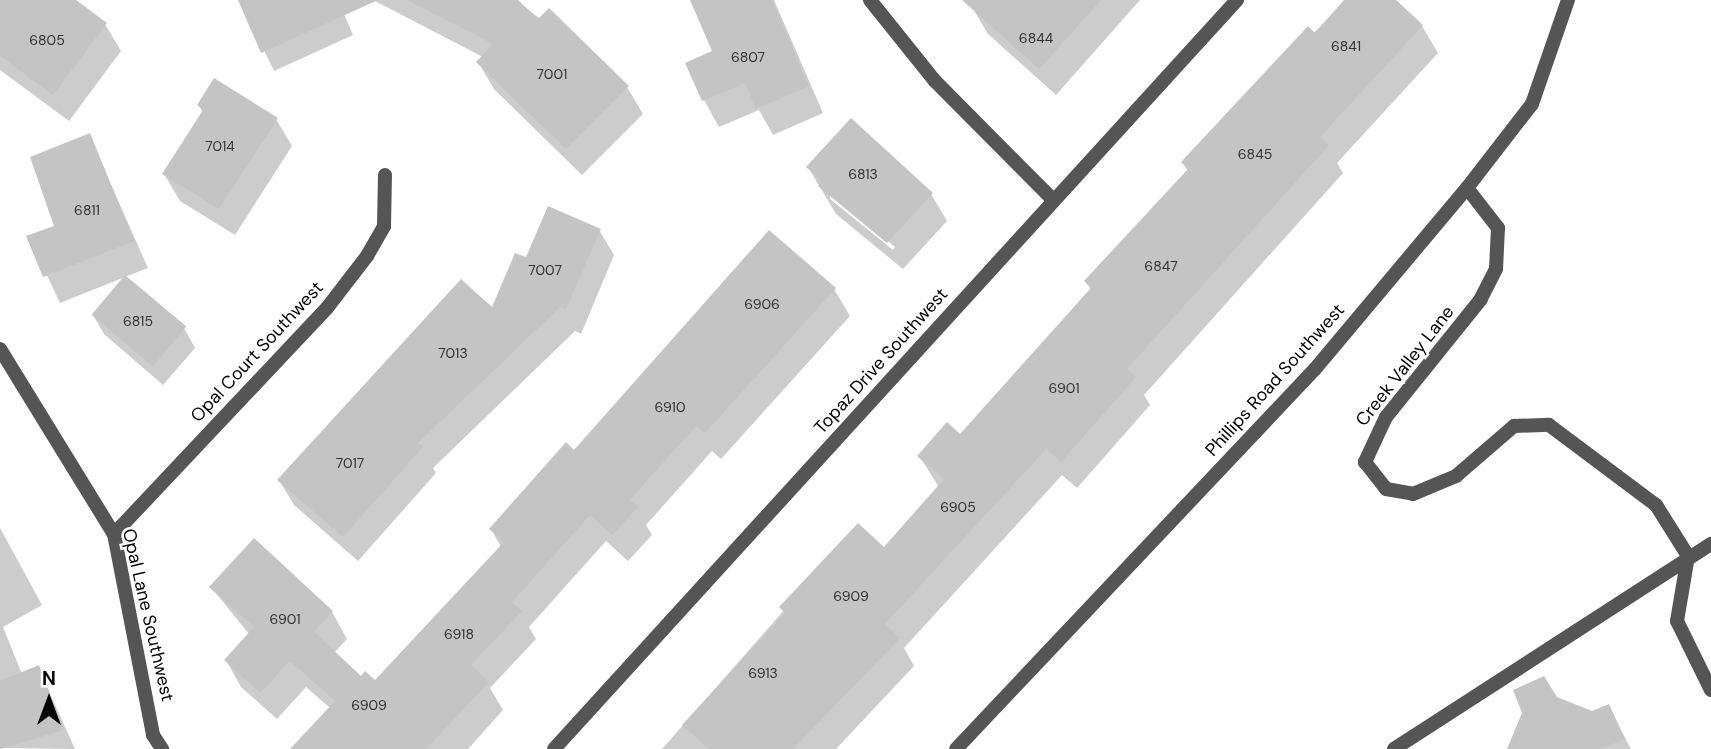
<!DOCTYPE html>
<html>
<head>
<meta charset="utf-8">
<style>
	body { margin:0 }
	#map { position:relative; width:1711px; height:749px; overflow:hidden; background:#fff; font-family:"DM Sans",sans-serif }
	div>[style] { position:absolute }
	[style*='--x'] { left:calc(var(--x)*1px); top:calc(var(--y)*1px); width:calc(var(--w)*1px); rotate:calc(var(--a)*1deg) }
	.shadow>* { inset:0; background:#0003 }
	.building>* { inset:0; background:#c4c4c4; transform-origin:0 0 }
	.lane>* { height:14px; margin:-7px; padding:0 7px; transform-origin:7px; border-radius:7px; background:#555 }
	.street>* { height:14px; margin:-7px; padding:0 7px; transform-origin:7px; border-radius:7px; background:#555 }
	span { translate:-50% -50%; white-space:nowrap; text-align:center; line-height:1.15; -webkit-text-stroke:5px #fff; paint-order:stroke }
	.number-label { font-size:14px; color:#313131 }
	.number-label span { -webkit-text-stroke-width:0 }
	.street-label { font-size:18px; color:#000 }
	.north { position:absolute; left:14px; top:665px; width:70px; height:70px; -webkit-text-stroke:5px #fff; paint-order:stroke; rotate:0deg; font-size:19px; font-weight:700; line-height:28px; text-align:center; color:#000 }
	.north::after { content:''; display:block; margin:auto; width:24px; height:32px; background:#000; clip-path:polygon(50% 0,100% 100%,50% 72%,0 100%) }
</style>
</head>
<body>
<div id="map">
	<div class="shadow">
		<i style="clip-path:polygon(0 0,73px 0,105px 24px,121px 51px,69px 121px,0 70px)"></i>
		<i style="clip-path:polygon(240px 0,338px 0,353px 35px,274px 71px)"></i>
		<i style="clip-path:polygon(516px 0,627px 87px,643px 114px,582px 175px,494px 89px,478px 62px,483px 57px,373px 0)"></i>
		<i style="clip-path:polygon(692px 0,774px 0,823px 113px,773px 135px,759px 110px,719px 127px,704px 100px,715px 52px)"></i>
		<i style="clip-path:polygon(978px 0,1140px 0,1056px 95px,988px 34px,972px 7px)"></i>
		<i style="clip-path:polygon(1347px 0,1394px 0,1422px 26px,1438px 53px,1337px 163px,1343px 173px,1144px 395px,1150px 405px,1077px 488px,1062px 475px,904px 648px,914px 666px,836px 749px,662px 749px,858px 526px,884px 550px,939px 487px,919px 456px,960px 436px,1091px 290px,1086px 281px,1188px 172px,1183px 162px)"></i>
		<i style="clip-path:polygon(199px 105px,276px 119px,292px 146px,235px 235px,180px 201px,164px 174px,203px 113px)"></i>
		<i style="clip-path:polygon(89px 135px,148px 268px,125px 277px,184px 328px,195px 348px,163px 385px,104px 334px,93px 315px,125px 277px,60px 303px,29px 237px,56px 227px)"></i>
		<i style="clip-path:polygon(evenodd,808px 167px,931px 194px,947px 221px,903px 269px,836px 214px,808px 167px,830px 194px,895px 247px,893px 250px,830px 199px,830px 194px)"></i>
		<i style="clip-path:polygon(599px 230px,614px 255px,581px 334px,575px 331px,433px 468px,436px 473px,358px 561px,294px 505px,279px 480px)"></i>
		<i style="clip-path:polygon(834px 289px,850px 316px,721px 459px,712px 451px,646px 525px,652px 535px,628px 561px,606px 541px,529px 627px,536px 639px,490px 688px,503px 710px,468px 749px,300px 749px,330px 708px,306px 687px,277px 719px,241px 687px,226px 660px,249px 634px,211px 587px,332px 612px,347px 639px,334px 653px,361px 679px,375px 682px,501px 547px,491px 529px,574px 452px)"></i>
		<i style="clip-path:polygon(0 528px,42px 605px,3px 627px,22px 674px,38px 667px,75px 749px,0 748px)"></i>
		<i style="clip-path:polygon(1556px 698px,1592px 713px,1608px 706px,1631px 749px,1509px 749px)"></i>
	</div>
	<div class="building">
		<i style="clip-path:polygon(0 0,76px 0,107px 23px,53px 95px,0 56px)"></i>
		<i style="clip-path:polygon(238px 0,378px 0,261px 53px)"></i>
		<i style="clip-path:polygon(407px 0,518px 0,538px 19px,549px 8px,629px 86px,566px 149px,476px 62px,493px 44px)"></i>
		<i style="clip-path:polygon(690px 0,772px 0,809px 86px,756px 109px,745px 83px,702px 101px,685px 63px,712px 51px)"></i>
		<i style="clip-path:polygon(962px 0,1101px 0,1039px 69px)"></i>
		<i style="clip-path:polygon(1344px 0,1396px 0,1423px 25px,1320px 137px,1329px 145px,1127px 369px,1136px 377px,1061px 462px,1046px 449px,885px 624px,900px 638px,793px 749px,709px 749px,682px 725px,785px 613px,779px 607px,858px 523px,884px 547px,944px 479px,917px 456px,947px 422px,960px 434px,1091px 288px,1084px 281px,1188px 169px,1181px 162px,1308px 26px,1315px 33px)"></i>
		<i style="clip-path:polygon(214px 78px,278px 118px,219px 209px,162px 174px,203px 110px,197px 105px)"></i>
		<i style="clip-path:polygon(851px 118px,933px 193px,887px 243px,818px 186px,822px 181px,806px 167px)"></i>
		<i style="clip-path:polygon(90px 133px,134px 241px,43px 277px,26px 236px,54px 226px,30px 157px)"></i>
		<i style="clip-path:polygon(548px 206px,601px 229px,566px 309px,560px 307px,418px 443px,423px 447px,343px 537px,277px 480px,461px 279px,492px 307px,515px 253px,526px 257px)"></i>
		<i style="clip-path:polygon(769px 230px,836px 288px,705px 433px,696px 426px,630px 500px,638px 507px,612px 535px,590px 515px,512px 602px,522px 611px,471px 665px,489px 682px,426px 749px,290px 749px,335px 701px,290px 661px,260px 693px,224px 660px,254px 627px,209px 587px,254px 538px,333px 611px,314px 632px,361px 676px,365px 671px,375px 680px,504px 542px,489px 529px,566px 442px,574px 450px)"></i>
		<i style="left:125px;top:275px;width:80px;height:52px;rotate:40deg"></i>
		<i style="clip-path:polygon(39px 665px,64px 730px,0 749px,0 681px)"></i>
		<i style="clip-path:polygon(1544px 676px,1557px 697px,1592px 711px,1609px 704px,1625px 739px,1601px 749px,1507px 749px,1522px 713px,1513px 690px)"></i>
	</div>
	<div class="lane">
		<i style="--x:1688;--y:556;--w:66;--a:99.6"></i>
		<i style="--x:1677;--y:621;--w:77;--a:63.8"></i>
		<i style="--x:1394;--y:749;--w:378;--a:-32.9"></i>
	</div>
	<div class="street">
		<i style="--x:870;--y:0;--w:104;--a:51.3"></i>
		<i style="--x:935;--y:81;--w:166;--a:45.2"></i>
		<i style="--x:1467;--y:188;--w:51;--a:52.2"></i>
		<i style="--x:1498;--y:228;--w:41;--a:92.8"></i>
		<i style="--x:1496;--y:269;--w:34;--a:117"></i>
		<i style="--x:1481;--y:299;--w:151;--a:128.8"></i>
		<i style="--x:1386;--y:417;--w:50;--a:115"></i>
		<i style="--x:1365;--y:462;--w:34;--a:52"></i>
		<i style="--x:1386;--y:489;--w:27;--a:10"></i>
		<i style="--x:1413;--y:494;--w:47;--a:-22.7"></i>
		<i style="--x:1456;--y:476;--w:77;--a:-40.8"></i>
		<i style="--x:1514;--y:426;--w:35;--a:-2"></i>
		<i style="--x:1549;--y:425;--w:134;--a:36.8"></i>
		<i style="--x:1656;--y:505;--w:60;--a:57.9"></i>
		<i style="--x:0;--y:349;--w:217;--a:58.4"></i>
		<i style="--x:114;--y:534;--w:205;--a:79"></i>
		<i style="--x:153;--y:735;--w:17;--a:57"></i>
		<i style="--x:114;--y:534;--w:311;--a:-46.7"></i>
		<i style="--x:327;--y:308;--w:66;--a:-52.4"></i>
		<i style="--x:367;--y:256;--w:34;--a:-60"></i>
		<i style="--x:384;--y:226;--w:51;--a:-88.9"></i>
		<i style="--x:554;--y:749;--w:1014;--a:-47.64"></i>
		<i style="--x:956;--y:749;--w:523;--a:-46.63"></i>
		<i style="--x:1315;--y:369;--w:236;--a:-50"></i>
		<i style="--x:1467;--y:188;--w:106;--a:-52.3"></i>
		<i style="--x:1532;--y:104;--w:110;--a:-70.9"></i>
	</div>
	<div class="number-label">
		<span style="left:1036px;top:38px">6844</span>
		<span style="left:47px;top:40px">6805</span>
		<span style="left:1346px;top:46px">6841</span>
		<span style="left:748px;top:57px">6807</span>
		<span style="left:552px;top:74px">7001</span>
		<span style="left:220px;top:146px">7014</span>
		<span style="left:1255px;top:154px">6845</span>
		<span style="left:863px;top:174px">6813</span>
		<span style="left:87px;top:210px">6811</span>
		<span style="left:1161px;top:266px">6847</span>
		<span style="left:545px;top:270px">7007</span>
		<span style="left:762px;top:304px">6906</span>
		<span style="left:138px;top:321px">6815</span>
		<span style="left:453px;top:353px">7013</span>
		<span style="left:1064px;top:388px">6901</span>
		<span style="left:670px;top:407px">6910</span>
		<span style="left:350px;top:463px">7017</span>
		<span style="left:958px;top:507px">6905</span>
		<span style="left:851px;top:596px">6909</span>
		<span style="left:285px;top:619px">6901</span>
		<span style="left:459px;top:634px">6918</span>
		<span style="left:763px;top:673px">6913</span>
		<span style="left:369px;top:705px">6909</span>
	</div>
	<div class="street-label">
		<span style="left:257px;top:352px;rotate:-47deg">Opal Court Southwest</span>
		<span style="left:881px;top:361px;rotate:-48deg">Topaz Drive Southwest</span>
		<span style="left:1405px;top:366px;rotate:-52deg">Creek Valley Lane</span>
		<span style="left:1275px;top:380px;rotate:-48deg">Phillips Road Southwest</span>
		<span style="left:148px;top:615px;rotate:77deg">Opal Lane Southwest</span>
	</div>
	<div class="north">N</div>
</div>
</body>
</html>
